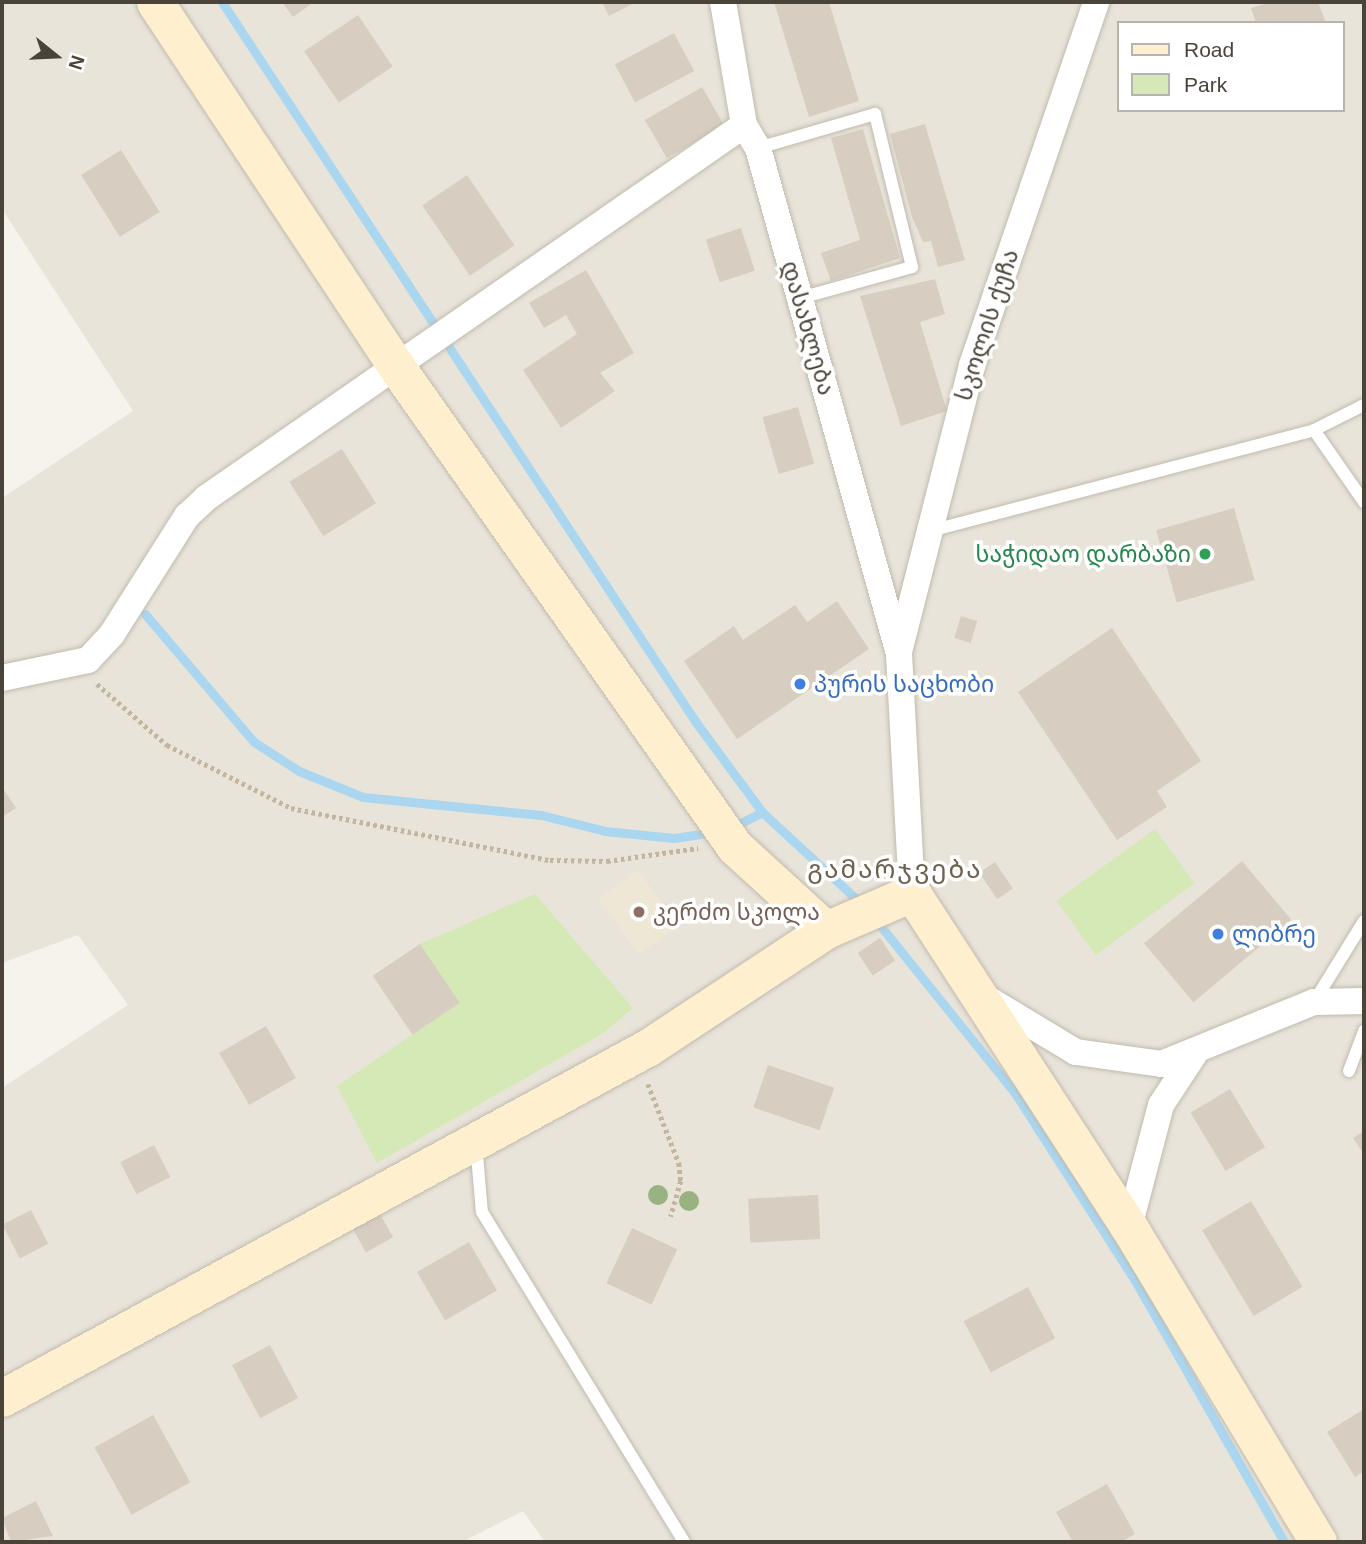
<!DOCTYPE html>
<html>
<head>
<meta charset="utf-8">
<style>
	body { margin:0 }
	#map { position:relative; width:1366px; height:1544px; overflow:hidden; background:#f6f2ec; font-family:Helvetica,"Noto Sans Georgian",sans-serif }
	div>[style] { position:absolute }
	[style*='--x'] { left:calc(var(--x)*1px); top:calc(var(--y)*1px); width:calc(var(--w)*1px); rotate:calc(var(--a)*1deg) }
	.residential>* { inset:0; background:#e9e4da }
	.education>* { inset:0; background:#eee7d6; transform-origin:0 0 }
	.green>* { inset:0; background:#d4e9b6; transform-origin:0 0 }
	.stream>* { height:9px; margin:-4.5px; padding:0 4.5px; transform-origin:4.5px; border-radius:4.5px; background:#aad6f0 }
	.building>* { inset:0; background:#d7cec1; transform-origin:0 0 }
	.path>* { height:4.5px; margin-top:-2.25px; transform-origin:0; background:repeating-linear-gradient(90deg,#c3b5a0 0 3.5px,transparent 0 7px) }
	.roads { filter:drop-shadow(0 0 2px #c1baae) drop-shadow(0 0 2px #c1baae) }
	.lane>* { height:12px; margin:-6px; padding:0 6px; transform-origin:6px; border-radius:6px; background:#fff }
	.street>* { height:26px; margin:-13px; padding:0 13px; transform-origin:13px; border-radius:13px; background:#fff }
	.secondary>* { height:37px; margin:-18.5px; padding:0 18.5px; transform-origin:18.5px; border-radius:18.5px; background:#fef0ce }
	.trees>* { width:20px; height:20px; margin:-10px; border-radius:50%; background:#99b282 }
	.dots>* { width:19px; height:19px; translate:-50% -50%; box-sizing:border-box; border:4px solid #fff; border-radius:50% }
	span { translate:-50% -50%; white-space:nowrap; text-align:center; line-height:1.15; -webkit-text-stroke:7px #fff; paint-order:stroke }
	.street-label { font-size:23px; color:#4a4339 }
	.leisure-label { font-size:23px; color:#27864d }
	.right { translate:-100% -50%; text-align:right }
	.shop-label { font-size:23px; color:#366cbe }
	.left { translate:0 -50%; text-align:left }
	.education-label { font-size:23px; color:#785e54 }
	.quarter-label { font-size:26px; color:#6d6150; letter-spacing:2px }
	.frame { position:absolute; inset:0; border:4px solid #4a4339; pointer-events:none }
	.legend { position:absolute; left:1117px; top:21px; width:228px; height:91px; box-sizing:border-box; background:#fff; border:2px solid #b7b4b0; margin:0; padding:9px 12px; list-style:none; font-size:21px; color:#4a4339 }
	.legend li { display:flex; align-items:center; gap:14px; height:35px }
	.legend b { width:35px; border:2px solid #b7b4b0 }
	.north { position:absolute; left:21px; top:21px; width:70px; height:70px; -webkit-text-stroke:5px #fff; paint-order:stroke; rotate:108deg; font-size:19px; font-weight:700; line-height:28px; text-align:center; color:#4a4339 }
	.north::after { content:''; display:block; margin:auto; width:24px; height:32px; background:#4a4339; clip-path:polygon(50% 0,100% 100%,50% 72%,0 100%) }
</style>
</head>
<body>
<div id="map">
	<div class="residential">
		<i style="clip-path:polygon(evenodd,2px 2px,1364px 2px,1364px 1542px,545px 1542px,523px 1511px,462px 1542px,2px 1542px,2px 1088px,128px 1005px,78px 935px,2px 963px,2px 498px,133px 411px,2px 209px,2px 2px,1119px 23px,1343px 23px,1343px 110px,1119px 110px,1119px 23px)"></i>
	</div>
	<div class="education">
		<i style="left:638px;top:870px;width:69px;height:49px;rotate:54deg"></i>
	</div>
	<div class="green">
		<i style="left:1155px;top:829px;width:67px;height:122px;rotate:54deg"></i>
		<i style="clip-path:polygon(535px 894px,633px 1008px,602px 1034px,377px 1163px,337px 1086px,459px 1003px,420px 944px)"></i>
	</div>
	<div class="stream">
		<i style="--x:222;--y:2;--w:861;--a:56.66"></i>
		<i style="--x:695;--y:721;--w:113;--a:53.6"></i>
		<i style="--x:762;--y:812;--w:139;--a:42.7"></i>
		<i style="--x:145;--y:614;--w:168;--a:49.6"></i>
		<i style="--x:254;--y:742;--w:54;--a:32.8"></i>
		<i style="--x:299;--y:771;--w:69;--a:22.1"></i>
		<i style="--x:363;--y:797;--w:179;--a:5.8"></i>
		<i style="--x:541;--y:815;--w:66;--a:14"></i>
		<i style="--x:605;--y:831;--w:69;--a:5.8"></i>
		<i style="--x:674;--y:838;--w:40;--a:-8.5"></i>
		<i style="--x:731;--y:828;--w:35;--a:-27"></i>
		<i style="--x:875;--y:919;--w:223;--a:51.2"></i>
		<i style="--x:1015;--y:1093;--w:227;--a:57.4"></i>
		<i style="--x:1137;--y:1284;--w:297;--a:60.3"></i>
	</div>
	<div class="building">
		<i style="clip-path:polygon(282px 2px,314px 2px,293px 17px)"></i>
		<i style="clip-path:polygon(602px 2px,636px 2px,609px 16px)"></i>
		<i style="clip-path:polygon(774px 2px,829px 2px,859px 101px,809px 117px)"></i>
		<i style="clip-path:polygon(1271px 2px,1318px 2px,1326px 23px,1256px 23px,1251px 8px)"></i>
		<i style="left:358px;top:15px;width:62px;height:65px;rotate:56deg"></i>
		<i style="left:674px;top:33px;width:43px;height:67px;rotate:62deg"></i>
		<i style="left:702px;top:87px;width:44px;height:66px;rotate:60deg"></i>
		<i style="clip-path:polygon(925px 124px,965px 260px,938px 267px,931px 241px,923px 242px,912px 217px,890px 134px)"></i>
		<i style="clip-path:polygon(863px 129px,900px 258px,831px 281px,821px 253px,860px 240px,831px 138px)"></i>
		<i style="left:121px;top:150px;width:73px;height:47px;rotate:58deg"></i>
		<i style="left:467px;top:175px;width:85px;height:54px;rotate:56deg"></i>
		<i style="left:741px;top:228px;width:45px;height:37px;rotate:72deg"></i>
		<i style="clip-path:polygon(586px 270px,634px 353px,600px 373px,615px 391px,561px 428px,523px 370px,577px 334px,566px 315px,544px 328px,529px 303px)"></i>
		<i style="clip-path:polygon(935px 279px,945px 314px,920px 322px,947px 411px,901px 426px,860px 296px)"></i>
		<i style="left:798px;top:407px;width:59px;height:37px;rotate:74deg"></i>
		<i style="left:342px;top:449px;width:64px;height:62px;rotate:58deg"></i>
		<i style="left:1234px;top:508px;width:75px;height:81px;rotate:74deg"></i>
		<i style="clip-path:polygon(837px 601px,869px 649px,737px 739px,684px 661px,734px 626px,743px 640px,795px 605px,807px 622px)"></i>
		<i style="left:961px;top:616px;width:17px;height:23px;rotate:17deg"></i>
		<i style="clip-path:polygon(1112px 628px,1201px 761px,1157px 791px,1167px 807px,1117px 840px,1018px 692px)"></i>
		<i style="clip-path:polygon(2px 787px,16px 808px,2px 817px)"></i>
		<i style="left:1242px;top:861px;width:77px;height:128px;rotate:50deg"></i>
		<i style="left:995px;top:862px;width:32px;height:19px;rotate:56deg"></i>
		<i style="left:880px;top:938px;width:27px;height:27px;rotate:56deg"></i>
		<i style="left:420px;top:944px;width:71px;height:57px;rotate:56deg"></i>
		<i style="left:266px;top:1026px;width:60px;height:54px;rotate:60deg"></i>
		<i style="left:768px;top:1065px;width:70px;height:45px;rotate:19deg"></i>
		<i style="left:1230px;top:1089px;width:68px;height:46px;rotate:59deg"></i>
		<i style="clip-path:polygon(1364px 1131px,1364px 1154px,1353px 1138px)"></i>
		<i style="left:154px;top:1145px;width:36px;height:38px;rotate:63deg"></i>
		<i style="left:818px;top:1195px;width:44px;height:70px;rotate:87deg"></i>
		<i style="left:1251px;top:1201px;width:100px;height:57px;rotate:59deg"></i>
		<i style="left:31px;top:1210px;width:38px;height:32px;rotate:63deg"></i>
		<i style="left:379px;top:1212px;width:29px;height:31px;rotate:61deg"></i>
		<i style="left:632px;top:1228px;width:50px;height:61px;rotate:25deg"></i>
		<i style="left:469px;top:1242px;width:56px;height:60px;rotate:60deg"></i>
		<i style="left:1028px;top:1287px;width:58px;height:73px;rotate:62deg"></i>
		<i style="left:270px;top:1345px;width:60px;height:43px;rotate:62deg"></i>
		<i style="clip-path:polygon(1364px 1409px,1364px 1471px,1355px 1477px,1327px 1432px)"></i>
		<i style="left:153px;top:1415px;width:77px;height:67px;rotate:61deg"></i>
		<i style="clip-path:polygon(1107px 1484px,1135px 1534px,1121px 1542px,1073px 1542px,1056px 1512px)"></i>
		<i style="clip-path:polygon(36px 1501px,53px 1536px,11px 1542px,2px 1518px)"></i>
	</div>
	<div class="path">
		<i style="--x:97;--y:684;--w:93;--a:41.1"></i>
		<i style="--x:167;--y:745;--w:139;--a:26.9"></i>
		<i style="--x:291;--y:808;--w:264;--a:11.4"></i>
		<i style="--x:550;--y:860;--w:57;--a:1"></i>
		<i style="--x:607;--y:861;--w:92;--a:-8.1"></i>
		<i style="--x:648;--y:1084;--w:85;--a:68.6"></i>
		<i style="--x:679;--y:1163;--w:18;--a:84"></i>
		<i style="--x:681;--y:1181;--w:37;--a:106"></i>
	</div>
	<div class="roads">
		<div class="lane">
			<i style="--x:758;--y:148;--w:122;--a:-16.2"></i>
			<i style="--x:875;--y:114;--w:157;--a:76.4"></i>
			<i style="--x:912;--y:267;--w:116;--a:164.5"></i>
			<i style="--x:1314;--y:430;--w:88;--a:55.2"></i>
			<i style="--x:930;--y:531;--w:397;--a:-14.7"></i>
			<i style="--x:1314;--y:430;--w:56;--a:-26.6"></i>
			<i style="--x:1314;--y:1002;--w:95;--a:-58.3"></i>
			<i style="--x:1349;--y:1071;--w:43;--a:-69.4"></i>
			<i style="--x:476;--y:1144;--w:68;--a:85"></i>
			<i style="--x:482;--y:1212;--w:387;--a:58.5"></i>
		</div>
		<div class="street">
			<i style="--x:723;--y:2;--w:125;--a:80.3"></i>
			<i style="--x:744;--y:125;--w:27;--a:59"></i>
			<i style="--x:758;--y:148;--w:525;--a:74.43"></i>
			<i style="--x:899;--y:654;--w:239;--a:86.9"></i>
			<i style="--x:899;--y:652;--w:296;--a:-75.7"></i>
			<i style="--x:972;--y:365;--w:384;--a:-71.1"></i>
			<i style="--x:2;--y:678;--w:88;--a:-11.8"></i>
			<i style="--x:88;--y:660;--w:35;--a:-47"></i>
			<i style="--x:112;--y:634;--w:140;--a:-57.6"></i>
			<i style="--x:187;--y:516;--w:26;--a:-43"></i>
			<i style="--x:206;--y:498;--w:655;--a:-34.73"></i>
			<i style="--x:986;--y:998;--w:105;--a:31"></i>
			<i style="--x:1076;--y:1052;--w:86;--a:8"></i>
			<i style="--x:1161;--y:1064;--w:165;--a:-22.1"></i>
			<i style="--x:1314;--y:1002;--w:50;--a:-1.1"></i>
			<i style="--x:1129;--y:1227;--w:126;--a:-75.3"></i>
			<i style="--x:1161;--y:1105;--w:62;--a:-56.8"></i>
		</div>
		<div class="secondary">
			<i style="--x:155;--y:2;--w:440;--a:56.5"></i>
			<i style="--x:398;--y:369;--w:585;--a:54.82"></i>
			<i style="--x:735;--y:847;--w:123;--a:42.4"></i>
			<i style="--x:2;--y:1398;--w:734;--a:-28.49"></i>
			<i style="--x:647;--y:1048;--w:214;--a:-33.4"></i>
			<i style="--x:826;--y:930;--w:94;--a:-23.3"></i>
			<i style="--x:912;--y:893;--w:398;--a:57"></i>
			<i style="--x:1129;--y:1227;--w:367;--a:59"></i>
		</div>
	</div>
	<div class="trees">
		<i style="left:658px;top:1195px"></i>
		<i style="left:689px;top:1201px"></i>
	</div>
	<div class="dots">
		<i style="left:1205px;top:554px;background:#2e9e5b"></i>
		<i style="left:800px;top:684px;background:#3f7fe0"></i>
		<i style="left:639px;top:912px;background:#8d6e63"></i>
		<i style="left:1218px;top:934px;background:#3f7fe0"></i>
	</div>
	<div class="street-label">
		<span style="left:987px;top:325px;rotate:-72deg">სკოლის ქუჩა</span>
		<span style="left:808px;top:328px;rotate:74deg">დასახლება</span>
	</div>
	<div class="leisure-label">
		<span class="right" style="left:1191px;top:554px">საჭიდაო დარბაზი</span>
	</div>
	<div class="shop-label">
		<span class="left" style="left:814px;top:684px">პურის საცხობი</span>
		<span class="left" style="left:1232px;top:934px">ლიბრე</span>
	</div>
	<div class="education-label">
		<span class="left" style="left:653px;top:912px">კერძო სკოლა</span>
	</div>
	<div class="quarter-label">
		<span style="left:895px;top:870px">გამარჯვება</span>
	</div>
	<div class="frame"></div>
	<ul class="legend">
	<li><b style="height:9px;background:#fef0ce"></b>Road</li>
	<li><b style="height:19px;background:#d4e9b6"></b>Park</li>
	</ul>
	<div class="north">N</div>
</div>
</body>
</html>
